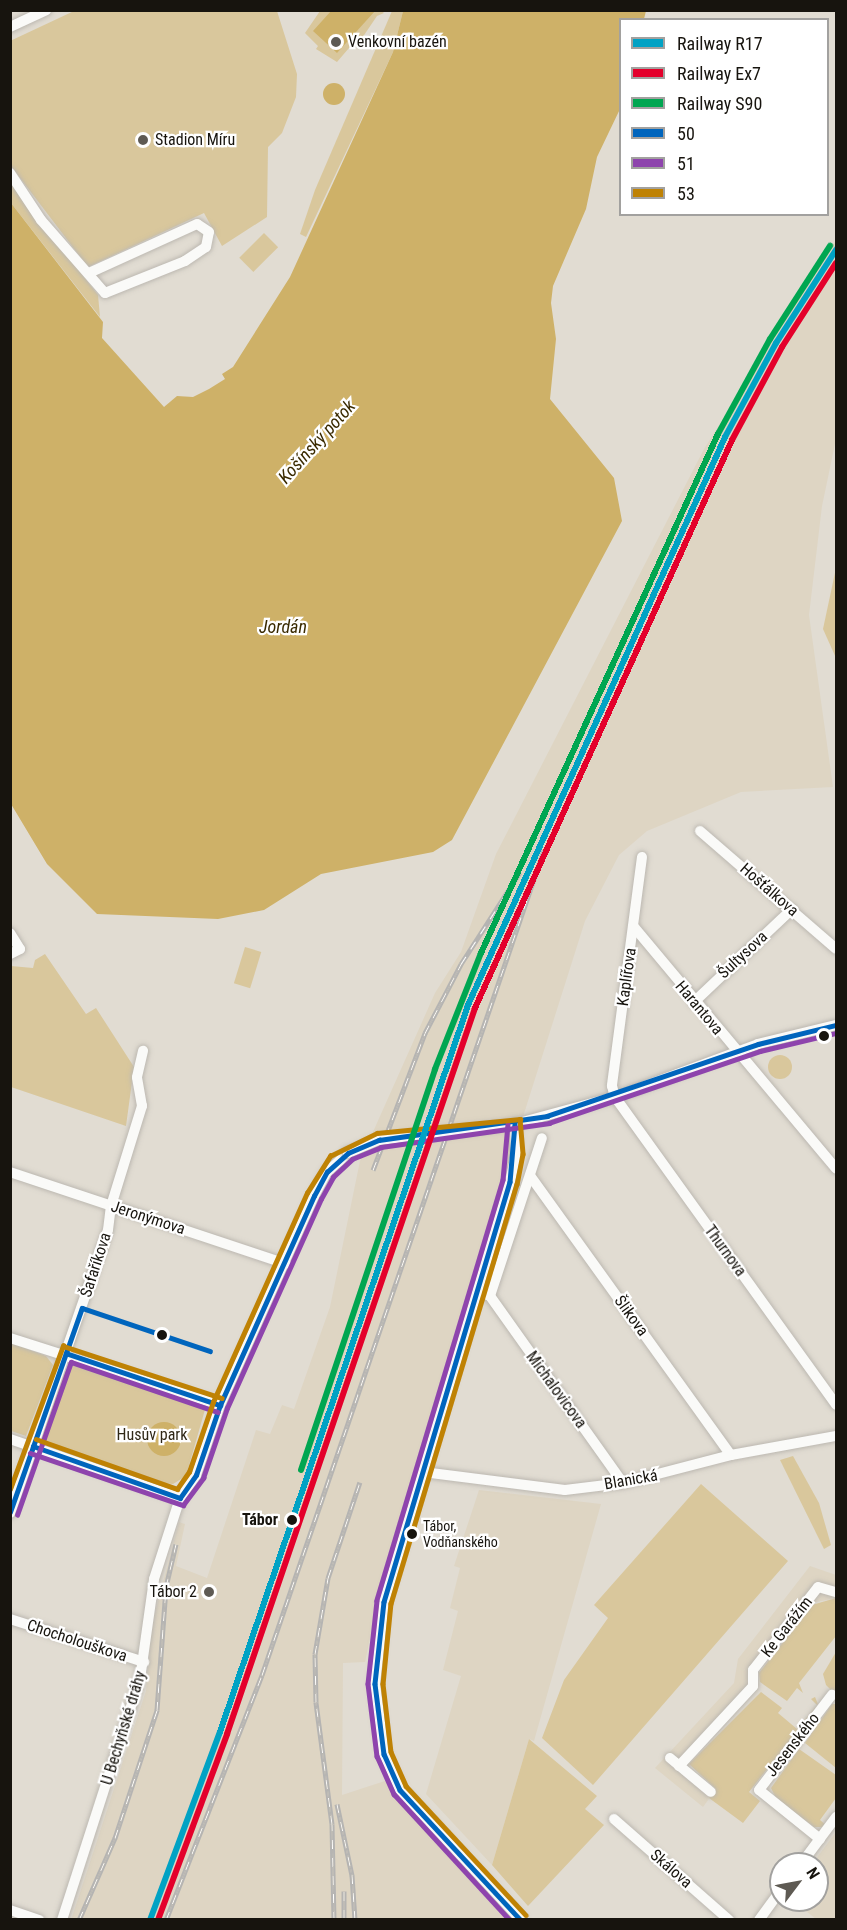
<!DOCTYPE html>
<html>
<head>
<meta charset="utf-8">
<style>
	body { margin:0 }
	#map { position:relative; width:847px; height:1930px; overflow:hidden; background:#e1dcd2; font-family:"Roboto Condensed",sans-serif }
	div>[style] { position:absolute }
	[style*='--x'] { left:calc(var(--x)*1px); top:calc(var(--y)*1px); width:calc(var(--w)*1px); rotate:calc(var(--a)*1deg) }
	.built>* { inset:0; background:#ded5c3 }
	.green>* { inset:0; background:#d9c79c; transform-origin:0 0 }
	.round { border-radius:50% }
	.water>* { inset:0; background:#ceb168 }
	.roads { filter:drop-shadow(0 0 2px #bcb8b1) drop-shadow(0 0 2px #bcb8b1) }
	.minor>* { height:10px; margin:-5px; padding:0 5px; transform-origin:5px; border-radius:5px; background:#fafaf8 }
	.rail>* { height:5px; margin-top:-2.5px; transform-origin:0; background:repeating-linear-gradient(90deg,#fff 0 9px,#b5b4b2 0 18px); box-sizing:border-box; border-block:2px solid #b5b4b2 }
	.bridges { filter:drop-shadow(0 0 2px #bcb8b1) drop-shadow(0 0 2px #bcb8b1) }
	.minor-bridge>* { height:10px; margin:-5px; padding:0 5px; transform-origin:5px; border-radius:5px; background:#fafaf8 }
	.bus-1>* { height:4.5px; margin:-2.25px; padding:0 2.25px; transform-origin:2.25px; border-radius:2.25px; background:#0065bd }
	.bus-2>* { height:4.5px; margin:-2.25px; padding:0 2.25px; transform-origin:2.25px; border-radius:2.25px; background:#8e44ad }
	.bus-3>* { height:4.5px; margin:-2.25px; padding:0 2.25px; transform-origin:2.25px; border-radius:2.25px; background:#bf8204 }
	.rail-1>* { height:6px; margin:-3px; padding:0 3px; transform-origin:3px; border-radius:3px; background:#01a2c4 }
	.rail-2>* { height:6px; margin:-3px; padding:0 3px; transform-origin:3px; border-radius:3px; background:#e4002b }
	.rail-3>* { height:6px; margin:-3px; padding:0 3px; transform-origin:3px; border-radius:3px; background:#00a651 }
	.dots>* { width:16px; height:16px; translate:-50% -50%; box-sizing:border-box; border:3px solid #fff; border-radius:50% }
	span { translate:-50% -50%; white-space:nowrap; text-align:center; line-height:1.15; -webkit-text-stroke:4.5px #fff; paint-order:stroke }
	.bus-label { font-size:14px; color:#17140e }
	.left { translate:0 -50%; text-align:left }
	.poi-label { font-size:16px; color:#17140e }
	.right { translate:-100% -50%; text-align:right }
	.street-label { font-size:16px; color:#17140e }
	.park-label { font-size:16px; color:#302817 }
	.stop-label { font-size:16px; color:#17140e; font-weight:700 }
	.water-label { font-size:18px; color:#3a2a00; font-style:italic }
	.frame { position:absolute; inset:0; border:12px solid #17140e; pointer-events:none }
	.legend { position:absolute; left:619px; top:18px; width:210px; height:198px; box-sizing:border-box; background:#fff; border:2px solid #a2a19f; margin:0; padding:8px 10px; list-style:none; font-size:18px; color:#17140e }
	.legend li { display:flex; align-items:center; gap:12px; height:30px }
	.legend b { width:30px; border:2px solid #a2a19f }
	.north { position:absolute; left:769px; top:1852px; width:60px; height:60px; box-sizing:border-box; background:#fff; border:2px solid #a2a19f; border-radius:50%; rotate:58deg; font-size:16px; font-weight:700; line-height:24px; text-align:center; color:#17140e }
	.north::after { content:''; display:block; margin:auto; width:21px; height:27px; background:#5e5a53; clip-path:polygon(50% 0,100% 100%,50% 72%,0 100%) }
</style>
</head>
<body>
<div id="map">
	<div class="built">
		<i style="clip-path:polygon(836px 240px,836px 439px,822px 506px,809px 615px,833px 787px,741px 792px,647px 831px,619px 855px,585px 921px,515px 1142px,385px 1565px,365px 1662px,343px 1663px,342px 1795px,385px 1781px,511px 1919px,71px 1920px,146px 1691px,151px 1628px,179px 1522px,185px 1524px,176px 1566px,207px 1578px,256px 1430px,270px 1434px,282px 1405px,294px 1409px,330px 1307px,360px 1161px,435px 993px,461px 952px,496px 854px,704px 449px)"></i>
		<i style="clip-path:polygon(479px 1490px,601px 1504px,534px 1741px,529px 1739px,492px 1865px,426px 1794px,461px 1676px,443px 1670px,458px 1611px,450px 1608px,460px 1568px,454px 1566px)"></i>
		<i style="clip-path:polygon(810px 1566px,836px 1575px,836px 1598px,812px 1603px,756px 1672px,752px 1695px,686px 1765px,716px 1789px,703px 1807px,655px 1768px,734px 1683px,738px 1659px)"></i>
		<i style="clip-path:polygon(836px 1832px,836px 1919px,816px 1919px,792px 1900px,817px 1900px,817px 1864px,812px 1864px)"></i>
	</div>
	<div class="green">
		<i style="clip-path:polygon(381px 10px,384px 13px,377px 16px,358px 44px,355px 41px,337px 62px,316px 49px,318px 46px,305px 33px,320px 11px)"></i>
		<i style="clip-path:polygon(74px 11px,277px 11px,297px 74px,296px 97px,282px 133px,268px 147px,267px 217px,222px 246px,204px 213px,88px 267px,11px 166px,10px 41px)"></i>
		<i style="clip-path:polygon(392px 11px,403px 11px,393px 52px,306px 237px,300px 234px,315px 190px)"></i>
		<i style="clip-path:polygon(10px 182px,98px 295px,100px 317px,11px 203px)"></i>
		<i style="left:264px;top:233px;width:20px;height:35px;rotate:45deg"></i>
		<i style="clip-path:polygon(836px 568px,836px 658px,823px 629px)"></i>
		<i style="left:245px;top:947px;width:17px;height:38px;rotate:17deg"></i>
		<i style="clip-path:polygon(45px 954px,86px 1014px,96px 1008px,134px 1067px,126px 1126px,11px 1087px,11px 966px,33px 968px,35px 960px)"></i>
		<i class="round" style="left:768px;top:1055px;width:24px;height:24px"></i>
		<i style="clip-path:polygon(11px 1343px,46px 1356px,53px 1365px,26px 1436px,11px 1431px)"></i>
		<i style="clip-path:polygon(75px 1362px,206px 1406px,186px 1476px,173px 1484px,161px 1483px,46px 1441px,43px 1431px,68px 1365px)"></i>
		<i style="clip-path:polygon(793px 1456px,819px 1503px,831px 1545px,824px 1549px,780px 1460px)"></i>
		<i style="clip-path:polygon(701px 1484px,788px 1561px,593px 1785px,542px 1738px,564px 1680px,608px 1618px,594px 1605px)"></i>
		<i style="clip-path:polygon(836px 1598px,836px 1636px,799px 1683px,803px 1693px,797px 1688px,787px 1701px,760px 1682px,759px 1673px,812px 1605px)"></i>
		<i style="clip-path:polygon(836px 1652px,836px 1695px,826px 1685px,823px 1674px)"></i>
		<i style="clip-path:polygon(761px 1692px,782px 1708px,778px 1713px,797px 1729px,817px 1705px,811px 1699px,815px 1697px,818px 1704px,749px 1792px,760px 1801px,743px 1823px,709px 1798px,716px 1789px,689px 1764px)"></i>
		<i style="clip-path:polygon(832px 1704px,836px 1704px,836px 1768px,805px 1743px)"></i>
		<i style="clip-path:polygon(529px 1739px,597px 1796px,585px 1809px,604px 1825px,528px 1906px,492px 1865px)"></i>
		<i style="clip-path:polygon(799px 1749px,836px 1775px,836px 1798px,820px 1820px,826px 1825px,822px 1827px,814px 1827px,776px 1798px,771px 1788px)"></i>
	</div>
	<div class="water">
		<i style="clip-path:polygon(331px 11px,331px 10px,375px 11px,337px 53px,313px 31px)"></i>
		<i style="clip-path:polygon(403px 11px,646px 11px,644px 19px,620px 20px,620px 109px,597px 157px,586px 209px,553px 286px,551px 303px,556px 339px,550px 399px,614px 478px,622px 521px,452px 840px,433px 852px,321px 874px,264px 910px,218px 919px,97px 914px,47px 864px,11px 804px,11px 203px,103px 322px,102px 338px,164px 407px,177px 396px,193px 397px,209px 389px,225px 379px,222px 374px,233px 367px,290px 277px,393px 52px)"></i>
		<i class="round" style="left:323px;top:83px;width:22px;height:22px"></i>
		<i class="round" style="left:147px;top:1422px;width:34px;height:34px"></i>
	</div>
	<div class="roads">
		<div class="minor">
			<i style="--x:10;--y:27;--w:40;--a:-25"></i>
			<i style="--x:10;--y:173;--w:56;--a:56.6"></i>
			<i style="--x:41;--y:220;--w:97;--a:48.8"></i>
			<i style="--x:105;--y:293;--w:86;--a:-21.8"></i>
			<i style="--x:185;--y:261;--w:25;--a:-34"></i>
			<i style="--x:206;--y:247;--w:15;--a:-79"></i>
			<i style="--x:209;--y:232;--w:14;--a:-146"></i>
			<i style="--x:197;--y:224;--w:119;--a:155.6"></i>
			<i style="--x:700;--y:831;--w:180;--a:40.9"></i>
			<i style="--x:642;--y:857;--w:231;--a:97.5"></i>
			<i style="--x:612;--y:1086;--w:11;--a:75"></i>
			<i style="--x:615;--y:1097;--w:379;--a:54.3"></i>
			<i style="--x:634;--y:927;--w:315;--a:50.1"></i>
			<i style="--x:10;--y:933;--w:19;--a:58"></i>
			<i style="--x:20;--y:949;--w:11;--a:153"></i>
			<i style="--x:694;--y:1002;--w:135;--a:-43.5"></i>
			<i style="--x:10;--y:1172;--w:291;--a:18.4"></i>
			<i style="--x:531;--y:1177;--w:342;--a:54.3"></i>
			<i style="--x:484;--y:1294;--w:6;--a:18"></i>
			<i style="--x:490;--y:1296;--w:166;--a:-71.8"></i>
			<i style="--x:490;--y:1296;--w:229;--a:54.6"></i>
			<i style="--x:10;--y:1338;--w:220;--a:17.7"></i>
			<i style="--x:10;--y:1439;--w:180;--a:19.1"></i>
			<i style="--x:423;--y:1472;--w:143;--a:7.2"></i>
			<i style="--x:565;--y:1490;--w:58;--a:-6.9"></i>
			<i style="--x:623;--y:1483;--w:112;--a:-14.5"></i>
			<i style="--x:731;--y:1455;--w:107;--a:-10.3"></i>
			<i style="--x:10;--y:1513;--w:299;--a:-70.9"></i>
			<i style="--x:108;--y:1230;--w:24;--a:-83"></i>
			<i style="--x:111;--y:1206;--w:105;--a:-72.8"></i>
			<i style="--x:142;--y:1106;--w:29;--a:-100"></i>
			<i style="--x:137;--y:1077;--w:27;--a:-77"></i>
			<i style="--x:10;--y:1619;--w:141;--a:17.8"></i>
			<i style="--x:670;--y:1758;--w:53;--a:39.7"></i>
			<i style="--x:679;--y:1766;--w:109;--a:-47.2"></i>
			<i style="--x:753;--y:1686;--w:16;--a:-90"></i>
			<i style="--x:753;--y:1670;--w:105;--a:-51.9"></i>
			<i style="--x:818;--y:1587;--w:19;--a:16"></i>
			<i style="--x:614;--y:1819;--w:153;--a:41.3"></i>
			<i style="--x:820;--y:1839;--w:78;--a:-141.2"></i>
			<i style="--x:759;--y:1790;--w:120;--a:-52.5"></i>
			<i style="--x:801;--y:1864;--w:59;--a:-53.3"></i>
			<i style="--x:10;--y:1910;--w:31;--a:19"></i>
			<i style="--x:62;--y:1920;--w:253;--a:-72.1"></i>
			<i style="--x:140;--y:1679;--w:101;--a:-82"></i>
			<i style="--x:154;--y:1579;--w:85;--a:-72.2"></i>
			<i style="--x:180;--y:1498;--w:28;--a:-55"></i>
			<i style="--x:196;--y:1475;--w:74;--a:-71.1"></i>
			<i style="--x:220;--y:1405;--w:229;--a:-65.8"></i>
			<i style="--x:314;--y:1196;--w:27;--a:-62"></i>
			<i style="--x:327;--y:1172;--w:28;--a:-42"></i>
			<i style="--x:521;--y:1920;--w:178;--a:-132.9"></i>
			<i style="--x:400;--y:1790;--w:39;--a:-114"></i>
			<i style="--x:384;--y:1754;--w:71;--a:-97.3"></i>
			<i style="--x:375;--y:1684;--w:82;--a:-83.7"></i>
			<i style="--x:384;--y:1602;--w:438;--a:-73.3"></i>
			<i style="--x:510;--y:1182;--w:30;--a:-78"></i>
			<i style="--x:516;--y:1153;--w:29;--a:-92"></i>
			<i style="--x:515;--y:1124;--w:104;--a:-15.1"></i>
			<i style="--x:615;--y:1097;--w:153;--a:-20.3"></i>
			<i style="--x:758;--y:1044;--w:80;--a:-13.7"></i>
			<i style="--x:759;--y:1920;--w:37;--a:-54"></i>
		</div>
	</div>
	<div class="rail">
		<i style="--x:373;--y:1170;--w:147;--a:-69.2"></i>
		<i style="--x:425;--y:1033;--w:78;--a:-62.4"></i>
		<i style="--x:461;--y:964;--w:109;--a:-57.3"></i>
		<i style="--x:337;--y:1804;--w:73;--a:78.1"></i>
		<i style="--x:352;--y:1875;--w:45;--a:86.2"></i>
		<i style="--x:344;--y:1891;--w:27;--a:90"></i>
		<i style="--x:79;--y:1920;--w:90;--a:-66.3"></i>
		<i style="--x:115;--y:1838;--w:135;--a:-71.8"></i>
		<i style="--x:157;--y:1710;--w:123;--a:-85.8"></i>
		<i style="--x:166;--y:1587;--w:44;--a:-76.9"></i>
		<i style="--x:166;--y:1920;--w:263;--a:-68.6"></i>
		<i style="--x:262;--y:1675;--w:872;--a:-71.13"></i>
		<i style="--x:334;--y:1920;--w:96;--a:-91.2"></i>
		<i style="--x:332;--y:1824;--w:123;--a:-97.5"></i>
		<i style="--x:316;--y:1702;--w:48;--a:-91.2"></i>
		<i style="--x:315;--y:1654;--w:77;--a:-80.3"></i>
		<i style="--x:328;--y:1578;--w:101;--a:-71.6"></i>
	</div>
	<div class="bridges">
		<div class="minor-bridge">
			<i style="--x:348;--y:1153;--w:34;--a:-23"></i>
			<i style="--x:379;--y:1140;--w:137;--a:-6.7"></i>
		</div>
	</div>
	<div class="bus-1">
		<i style="--x:515;--y:1124;--w:58;--a:94.9"></i>
		<i style="--x:510;--y:1182;--w:438;--a:106.7"></i>
		<i style="--x:384;--y:1602;--w:82;--a:96.3"></i>
		<i style="--x:375;--y:1684;--w:71;--a:82.7"></i>
		<i style="--x:384;--y:1754;--w:39;--a:66"></i>
		<i style="--x:400;--y:1790;--w:178;--a:47.1"></i>
		<i style="--x:66;--y:1353;--w:163;--a:18.7"></i>
		<i style="--x:33;--y:1446;--w:156;--a:19.5"></i>
		<i style="--x:180;--y:1498;--w:28;--a:-55"></i>
		<i style="--x:196;--y:1475;--w:74;--a:-71.1"></i>
		<i style="--x:220;--y:1405;--w:229;--a:-65.8"></i>
		<i style="--x:314;--y:1196;--w:27;--a:-62"></i>
		<i style="--x:327;--y:1172;--w:28;--a:-42"></i>
		<i style="--x:348;--y:1153;--w:34;--a:-23"></i>
		<i style="--x:379;--y:1140;--w:170;--a:-8.1"></i>
		<i style="--x:547;--y:1116;--w:223;--a:-18.8"></i>
		<i style="--x:758;--y:1044;--w:80;--a:-13.7"></i>
		<i style="--x:10;--y:1512;--w:216;--a:-70.6"></i>
		<i style="--x:82;--y:1308;--w:135;--a:18.6"></i>
	</div>
	<div class="bus-2">
		<i style="--x:508;--y:1124;--w:56;--a:95.1"></i>
		<i style="--x:503;--y:1180;--w:439;--a:106.7"></i>
		<i style="--x:377;--y:1601;--w:83;--a:96.2"></i>
		<i style="--x:368;--y:1684;--w:73;--a:82.9"></i>
		<i style="--x:377;--y:1756;--w:42;--a:65.9"></i>
		<i style="--x:394;--y:1794;--w:171;--a:47.4"></i>
		<i style="--x:30;--y:1453;--w:162;--a:18.8"></i>
		<i style="--x:183;--y:1505;--w:34;--a:-53"></i>
		<i style="--x:203;--y:1478;--w:74;--a:-71.1"></i>
		<i style="--x:227;--y:1408;--w:229;--a:-65.8"></i>
		<i style="--x:321;--y:1199;--w:25;--a:-61"></i>
		<i style="--x:333;--y:1177;--w:26;--a:-43"></i>
		<i style="--x:352;--y:1159;--w:31;--a:-22"></i>
		<i style="--x:381;--y:1147;--w:170;--a:-8.1"></i>
		<i style="--x:549;--y:1123;--w:223;--a:-18.8"></i>
		<i style="--x:760;--y:1051;--w:78;--a:-13.3"></i>
		<i style="--x:17;--y:1515;--w:162;--a:-70.6"></i>
		<i style="--x:71;--y:1362;--w:155;--a:18.8"></i>
	</div>
	<div class="bus-3">
		<i style="--x:36;--y:1439;--w:150;--a:19.5"></i>
		<i style="--x:177;--y:1489;--w:21;--a:-55"></i>
		<i style="--x:189;--y:1472;--w:74;--a:-71.1"></i>
		<i style="--x:213;--y:1402;--w:229;--a:-65.8"></i>
		<i style="--x:307;--y:1193;--w:44;--a:-58.1"></i>
		<i style="--x:330;--y:1156;--w:52;--a:-26.1"></i>
		<i style="--x:377;--y:1133;--w:144;--a:-5.6"></i>
		<i style="--x:520;--y:1119;--w:35;--a:85"></i>
		<i style="--x:523;--y:1154;--w:31;--a:101"></i>
		<i style="--x:517;--y:1184;--w:438;--a:106.7"></i>
		<i style="--x:391;--y:1603;--w:81;--a:95.6"></i>
		<i style="--x:383;--y:1684;--w:68;--a:83.3"></i>
		<i style="--x:391;--y:1752;--w:37;--a:66"></i>
		<i style="--x:406;--y:1786;--w:176;--a:47.1"></i>
		<i style="--x:10;--y:1489;--w:153;--a:-69.7"></i>
		<i style="--x:63;--y:1346;--w:167;--a:18.1"></i>
	</div>
	<div class="rail-1">
		<i style="--x:150;--y:1920;--w:201;--a:-69.6"></i>
		<i style="--x:220;--y:1732;--w:768;--a:-71.16"></i>
		<i style="--x:468;--y:1005;--w:623;--a:-65.65"></i>
		<i style="--x:725;--y:437;--w:107;--a:-61.5"></i>
		<i style="--x:776;--y:343;--w:111;--a:-57.2"></i>
	</div>
	<div class="rail-2">
		<i style="--x:158;--y:1920;--w:198;--a:-69.6"></i>
		<i style="--x:227;--y:1734;--w:767;--a:-71.14"></i>
		<i style="--x:475;--y:1008;--w:623;--a:-65.65"></i>
		<i style="--x:732;--y:440;--w:106;--a:-61.7"></i>
		<i style="--x:782;--y:347;--w:100;--a:-57.3"></i>
	</div>
	<div class="rail-3">
		<i style="--x:301;--y:1470;--w:423;--a:-71.5"></i>
		<i style="--x:435;--y:1069;--w:125;--a:-68.4"></i>
		<i style="--x:481;--y:953;--w:571;--a:-65.46"></i>
		<i style="--x:718;--y:434;--w:108;--a:-61.3"></i>
		<i style="--x:770;--y:339;--w:111;--a:-57.2"></i>
	</div>
	<div class="dots">
		<i style="left:336px;top:42px;background:#5e5a53"></i>
		<i style="left:143px;top:140px;background:#5e5a53"></i>
		<i style="left:824px;top:1036px;background:#17140e"></i>
		<i style="left:162px;top:1335px;background:#17140e"></i>
		<i style="left:292px;top:1520px;background:#17140e"></i>
		<i style="left:412px;top:1534px;background:#17140e"></i>
		<i style="left:209px;top:1592px;background:#5e5a53"></i>
	</div>
	<div class="bus-label">
		<span class="left" style="left:423px;top:1534px">Tábor,<br>Vodňanského</span>
	</div>
	<div class="poi-label">
		<span class="left" style="left:348px;top:42px">Venkovní bazén</span>
		<span class="left" style="left:155px;top:140px">Stadion Míru</span>
		<span class="right" style="left:197px;top:1592px">Tábor 2</span>
	</div>
	<div class="street-label">
		<span style="left:769px;top:890px;rotate:41deg">Hošťálkova</span>
		<span style="left:743px;top:955px;rotate:-43deg">Šultysova</span>
		<span style="left:627px;top:977px;rotate:-82deg">Kaplířova</span>
		<span style="left:699px;top:1008px;rotate:50deg">Harantova</span>
		<span style="left:148px;top:1218px;rotate:18deg">Jeronýmova</span>
		<span style="left:725px;top:1251px;rotate:54deg">Thurnova</span>
		<span style="left:96px;top:1265px;rotate:-72deg">Šafaříkova</span>
		<span style="left:631px;top:1316px;rotate:54deg">Šlikova</span>
		<span style="left:556px;top:1390px;rotate:54deg">Michalovicova</span>
		<span style="left:631px;top:1480px;rotate:-10deg">Blanická</span>
		<span style="left:787px;top:1627px;rotate:-52deg">Ke Garážím</span>
		<span style="left:77px;top:1641px;rotate:18deg">Chocholouškova</span>
		<span style="left:124px;top:1728px;rotate:-73deg">U Bechyňské dráhy</span>
		<span style="left:793px;top:1745px;rotate:-52deg">Jesenského</span>
		<span style="left:671px;top:1869px;rotate:41deg">Skálova</span>
	</div>
	<div class="park-label">
		<span style="left:152px;top:1435px">Husův park</span>
	</div>
	<div class="stop-label">
		<span class="right" style="left:278px;top:1520px">Tábor</span>
	</div>
	<div class="water-label">
		<span style="left:317px;top:442px;rotate:-48deg">Košínský potok</span>
		<span style="left:283px;top:627px">Jordán</span>
	</div>
	<div class="frame"></div>
	<ul class="legend">
	<li><b style="height:8px;background:#01a2c4"></b>Railway R17</li>
	<li><b style="height:8px;background:#e4002b"></b>Railway Ex7</li>
	<li><b style="height:8px;background:#00a651"></b>Railway S90</li>
	<li><b style="height:8px;background:#0065bd"></b>50</li>
	<li><b style="height:8px;background:#8e44ad"></b>51</li>
	<li><b style="height:8px;background:#bf8204"></b>53</li>
	</ul>
	<div class="north">N</div>
</div>
</body>
</html>
